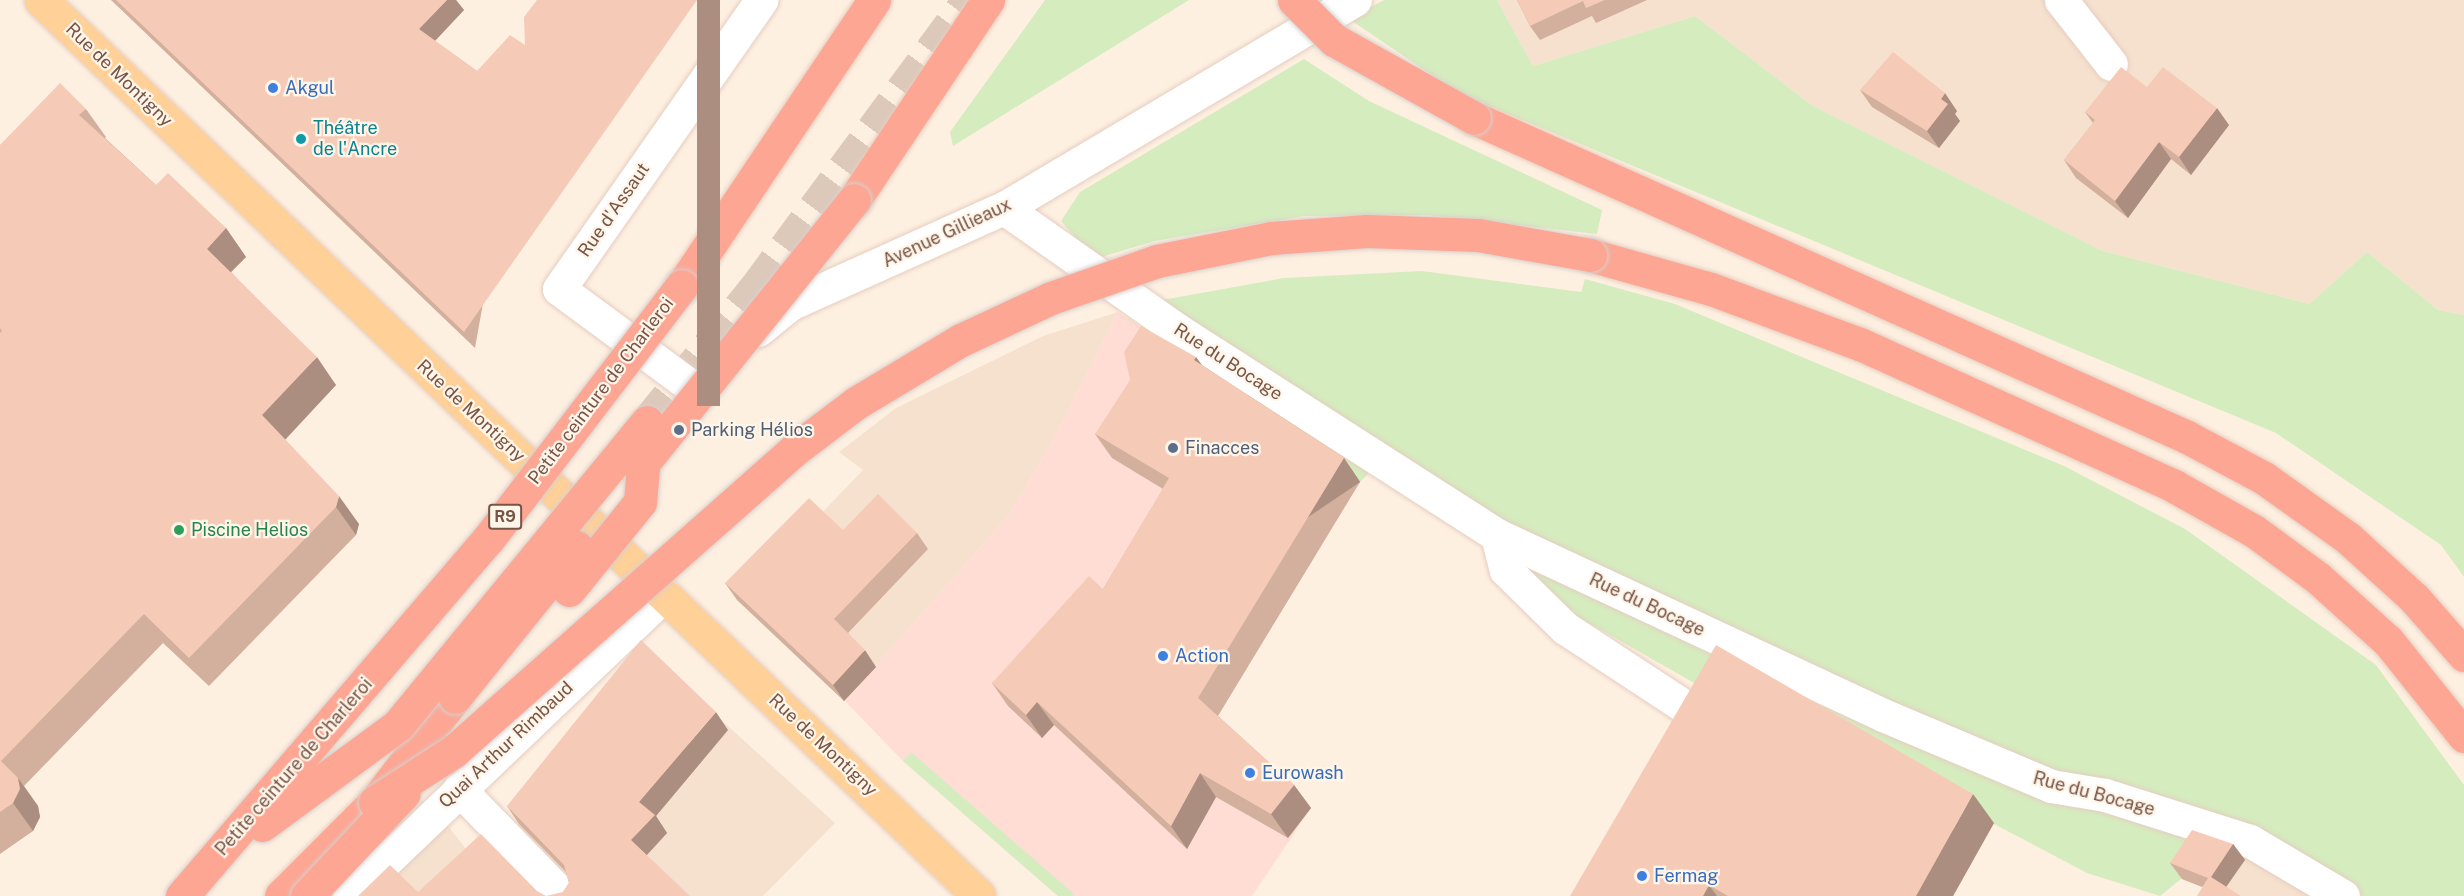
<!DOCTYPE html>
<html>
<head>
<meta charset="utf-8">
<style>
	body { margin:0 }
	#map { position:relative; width:2464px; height:896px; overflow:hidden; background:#fef0e1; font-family:"Public Sans",sans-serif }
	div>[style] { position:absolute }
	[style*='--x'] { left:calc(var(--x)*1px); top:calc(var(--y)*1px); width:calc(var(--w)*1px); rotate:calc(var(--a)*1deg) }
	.residential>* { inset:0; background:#f6e1cf }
	.commercial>* { inset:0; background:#ffddd4 }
	.green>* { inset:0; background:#d5ecbf }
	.highway-tunnel>* { height:33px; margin-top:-16.5px; transform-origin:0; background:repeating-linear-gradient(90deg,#dcc9ba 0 33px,transparent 0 49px) }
	.roads { filter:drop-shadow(0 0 2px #e5cdbf) drop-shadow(0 0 2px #e5cdbf) }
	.minor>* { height:33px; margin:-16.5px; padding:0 16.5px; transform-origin:16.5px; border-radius:16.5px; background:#fff }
	.major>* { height:33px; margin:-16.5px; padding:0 16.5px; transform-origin:16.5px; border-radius:16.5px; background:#ffd097 }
	.highway>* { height:33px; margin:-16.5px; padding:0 16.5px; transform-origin:16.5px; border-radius:16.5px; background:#fda693 }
	.bridges { filter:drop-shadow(0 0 2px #d9cfcb) drop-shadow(0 0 2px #d9cfcb) }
	.highway-bridge>* { height:33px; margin:-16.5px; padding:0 16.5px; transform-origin:16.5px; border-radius:16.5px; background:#fda693 }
	.wall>* { inset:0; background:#d3af9d }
	.shaded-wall>* { inset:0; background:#ac8e80; transform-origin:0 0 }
	.building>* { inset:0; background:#f5cbb7 }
	.dots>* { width:16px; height:16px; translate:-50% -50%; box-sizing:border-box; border:3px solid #fff5e9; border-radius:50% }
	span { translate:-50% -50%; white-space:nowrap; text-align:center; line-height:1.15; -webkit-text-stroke:4.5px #fff5e9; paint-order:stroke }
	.shield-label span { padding:2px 4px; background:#fff5e9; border:2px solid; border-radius:4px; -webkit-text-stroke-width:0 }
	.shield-label { font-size:16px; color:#775446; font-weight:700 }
	.street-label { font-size:18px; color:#775446 }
	.shop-label { font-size:18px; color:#366cbe }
	.left { translate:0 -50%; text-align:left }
	.culture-label { font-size:18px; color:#0d838f }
	.service-label { font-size:18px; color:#4e5e75 }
	.leisure-label { font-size:18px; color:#27864d }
</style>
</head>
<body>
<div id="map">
	<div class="residential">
		<i style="clip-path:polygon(1497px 0,2464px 0,2464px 315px,2438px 310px,2367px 252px,2309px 304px,2103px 251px,1813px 106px,1695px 16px,1533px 66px)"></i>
		<i style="clip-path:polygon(1118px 312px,1049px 448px,1009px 515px,845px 701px,738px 600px,863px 470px,839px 452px,896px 408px,1043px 336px)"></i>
		<i style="clip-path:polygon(654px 659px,835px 823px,763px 896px,355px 896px,436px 811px,479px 865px,495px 851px)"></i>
		<i style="clip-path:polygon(2203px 845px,2253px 848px,2328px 896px,2218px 896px,2219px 893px,2181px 879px)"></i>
	</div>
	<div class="commercial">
		<i style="clip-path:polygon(1118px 312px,1238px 392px,1360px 482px,1214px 721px,1311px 808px,1252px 896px,1058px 896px,903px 761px,845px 701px,1009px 515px,1049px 448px)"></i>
	</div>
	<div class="green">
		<i style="clip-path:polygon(1045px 0,1189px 0,953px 146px,950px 132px)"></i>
		<i style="clip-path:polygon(1384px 0,1497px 0,1533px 66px,1695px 16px,1813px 106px,2103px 251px,2309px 304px,2367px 252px,2438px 310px,2464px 315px,2464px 577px,2441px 545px,2276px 433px,1460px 94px,1349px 19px)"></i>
		<i style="clip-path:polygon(1304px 59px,1369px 101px,1602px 210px,1597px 234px,1427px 215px,1304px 216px,1155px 241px,1094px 259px,1061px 221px,1080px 192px)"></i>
		<i style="clip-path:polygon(1422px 271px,1581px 292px,1585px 279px,1675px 304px,2064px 466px,2185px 529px,2376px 665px,2464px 785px,2464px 896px,2350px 896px,2052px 783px,1586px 572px,1151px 302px,1284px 278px)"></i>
		<i style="clip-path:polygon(1238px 392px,1247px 395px,1369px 473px,1360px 482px)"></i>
		<i style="clip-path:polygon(1515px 557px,2253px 848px,2244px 861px,2203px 846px,2181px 879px,2160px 896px,2087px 873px,1994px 824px,1739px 674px,1724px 700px,1545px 598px)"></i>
		<i style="clip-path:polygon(911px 752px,1074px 894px,1072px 896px,1058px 896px,903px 761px)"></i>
	</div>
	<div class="highway-tunnel">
		<i style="--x:647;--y:422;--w:174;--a:-51.1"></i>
		<i style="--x:756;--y:287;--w:357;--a:-53.5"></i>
	</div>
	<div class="roads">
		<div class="minor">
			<i style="--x:2061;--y:0;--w:81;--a:52"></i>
			<i style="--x:1004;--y:208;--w:210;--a:35.1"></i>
			<i style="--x:1176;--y:329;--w:381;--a:32.7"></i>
			<i style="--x:1497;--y:535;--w:426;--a:25"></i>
			<i style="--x:1883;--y:715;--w:182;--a:22.9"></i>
			<i style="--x:2051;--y:786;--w:55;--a:9.5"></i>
			<i style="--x:2105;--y:795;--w:152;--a:17.6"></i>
			<i style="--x:2250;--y:841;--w:108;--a:30.6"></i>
			<i style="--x:758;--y:330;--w:41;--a:-39.1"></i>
			<i style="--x:790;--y:304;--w:235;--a:-24.2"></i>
			<i style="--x:1004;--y:208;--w:408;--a:-30.7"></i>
			<i style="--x:688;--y:384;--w:160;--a:-143.6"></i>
			<i style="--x:559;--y:289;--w:353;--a:-55"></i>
			<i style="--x:1497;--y:535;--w:36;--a:76"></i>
			<i style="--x:1506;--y:570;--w:83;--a:44.5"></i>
			<i style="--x:1565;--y:628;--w:146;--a:33.3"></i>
			<i style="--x:459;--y:789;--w:149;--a:45.8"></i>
			<i style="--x:349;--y:896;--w:436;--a:-43.7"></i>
		</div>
		<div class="major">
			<i style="--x:41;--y:0;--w:1297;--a:43.69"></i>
		</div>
		<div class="highway">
			<i style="--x:1474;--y:118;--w:781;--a:24.1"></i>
			<i style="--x:2187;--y:437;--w:87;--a:28"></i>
			<i style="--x:2264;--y:478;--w:103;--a:35.5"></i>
			<i style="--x:2348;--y:538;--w:89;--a:42.3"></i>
			<i style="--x:2414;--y:598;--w:76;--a:48.7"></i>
			<i style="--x:854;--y:200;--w:241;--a:-56.2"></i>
			<i style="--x:1590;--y:255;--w:126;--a:15.7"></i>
			<i style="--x:1711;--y:289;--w:159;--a:20.3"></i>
			<i style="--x:1860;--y:344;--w:345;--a:24.3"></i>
			<i style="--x:2174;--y:486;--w:92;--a:29.4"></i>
			<i style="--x:2254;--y:531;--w:79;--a:36.3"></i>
			<i style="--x:2318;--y:578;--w:94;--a:42"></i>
			<i style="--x:2388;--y:641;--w:122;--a:51.3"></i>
			<i style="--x:682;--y:286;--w:344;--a:-56.1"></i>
			<i style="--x:281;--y:896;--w:133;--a:-45"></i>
			<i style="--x:375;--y:802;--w:132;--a:-52.7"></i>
		</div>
	</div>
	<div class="bridges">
		<div class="highway-bridge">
			<i style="--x:1294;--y:0;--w:57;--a:45"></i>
			<i style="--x:1334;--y:40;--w:160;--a:29.1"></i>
			<i style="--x:640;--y:467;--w:342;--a:-51.3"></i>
			<i style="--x:569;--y:590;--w:113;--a:-51.1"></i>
			<i style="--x:640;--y:502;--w:57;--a:-85"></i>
			<i style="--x:455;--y:697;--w:193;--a:-51.1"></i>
			<i style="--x:375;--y:802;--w:94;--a:-32.8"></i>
			<i style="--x:454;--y:751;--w:454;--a:-41.5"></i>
			<i style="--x:794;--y:450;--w:78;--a:-37.2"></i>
			<i style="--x:856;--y:403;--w:122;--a:-31"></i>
			<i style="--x:961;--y:340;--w:99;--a:-25"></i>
			<i style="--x:1051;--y:298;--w:112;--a:-19.2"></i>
			<i style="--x:1157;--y:261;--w:116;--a:-11.4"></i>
			<i style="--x:1271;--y:238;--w:96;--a:-4.2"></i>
			<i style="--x:1367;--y:231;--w:111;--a:2.1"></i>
			<i style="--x:1478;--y:235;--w:114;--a:10.1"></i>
			<i style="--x:262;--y:825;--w:169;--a:-36.3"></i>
			<i style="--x:398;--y:725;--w:392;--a:-50.6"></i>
			<i style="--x:182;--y:896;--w:472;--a:-49.4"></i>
			<i style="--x:489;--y:538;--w:317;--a:-52.6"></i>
			<i style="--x:307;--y:896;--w:141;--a:-46.7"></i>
		</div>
	</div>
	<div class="wall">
		<i style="clip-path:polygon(111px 0,456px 0,464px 10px,435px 41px,477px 71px,525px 45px,537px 0,475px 348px)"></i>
		<i style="clip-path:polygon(1517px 0,1647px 0,1596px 23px,1592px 16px,1540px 40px,1530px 26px)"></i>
		<i style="clip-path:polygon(2147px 87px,2229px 125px,2191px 175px,2171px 159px,2128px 218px,2076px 178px,2064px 160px,2093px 123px,2085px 112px)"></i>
		<i style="clip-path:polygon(1860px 90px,1957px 111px,1955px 114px,1960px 121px,1939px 148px,1872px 107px)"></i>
		<i style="clip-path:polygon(86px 109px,106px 137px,105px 138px,156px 185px,226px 228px,246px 257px,231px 272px,336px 385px,285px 440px,359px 524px,356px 535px,209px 686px,163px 643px,24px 786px,38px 806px,40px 817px,33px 831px,0 854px,0 145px)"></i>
		<i style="clip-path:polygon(1196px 357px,1202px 365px,1344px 458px,1360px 482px,1218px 716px,1294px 785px,1311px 808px,1288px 838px,1216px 797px,1187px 849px,1054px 725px,1042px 738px,1008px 706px,992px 683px,1103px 589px,1163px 489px,1112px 458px,1095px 434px)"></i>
		<i style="clip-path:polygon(843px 530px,917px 533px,928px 549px,848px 633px,876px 667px,844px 701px,737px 600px,725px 583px)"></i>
		<i style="clip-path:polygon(728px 730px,656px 816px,667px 833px,647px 855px,563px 892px,569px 883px,566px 872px,519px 824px,507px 806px)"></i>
		<i style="clip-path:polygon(1994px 823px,1953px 896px,1570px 896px)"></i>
		<i style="clip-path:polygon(2233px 844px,2245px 860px,2202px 887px,2182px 879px,2170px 863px)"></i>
	</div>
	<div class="shaded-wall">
		<i style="clip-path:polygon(447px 0,456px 0,464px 10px,431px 45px,419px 29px)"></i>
		<i style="left:697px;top:0;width:23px;height:406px"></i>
		<i style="clip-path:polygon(1945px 93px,1957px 111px,1955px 114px,1960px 121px,1939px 148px,1927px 131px,1941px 99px)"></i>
		<i style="clip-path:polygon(2217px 108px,2229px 125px,2191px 175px,2179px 157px)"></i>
		<i style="clip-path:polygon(2159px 142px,2171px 159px,2128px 218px,2115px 201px)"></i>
		<i style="clip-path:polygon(226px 228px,246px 257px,226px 277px,207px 249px)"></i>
		<i style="clip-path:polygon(317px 357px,336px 385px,281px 444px,262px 415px)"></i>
		<i style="clip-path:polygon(1196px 357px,1212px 380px,1194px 360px)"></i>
		<i style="left:1344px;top:458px;width:29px;height:281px;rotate:56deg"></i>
		<i style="clip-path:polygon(339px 496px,359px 524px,356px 535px,336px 507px)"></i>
		<i style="clip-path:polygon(865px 650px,876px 667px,844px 701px,833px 685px)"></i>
		<i style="clip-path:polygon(1037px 702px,1054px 725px,1042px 738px,1026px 715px)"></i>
		<i style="clip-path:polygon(716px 712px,728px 730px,656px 816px,667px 833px,644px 858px,631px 840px,639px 802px)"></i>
		<i style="clip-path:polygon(1200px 773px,1216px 797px,1187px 849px,1171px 826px)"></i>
		<i style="clip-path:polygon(18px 778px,38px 806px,40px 817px,33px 831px,13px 803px)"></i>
		<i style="clip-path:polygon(1294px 785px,1311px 808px,1288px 838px,1271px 814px)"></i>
		<i style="clip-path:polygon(1973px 794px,1994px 823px,1953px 896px,1916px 896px)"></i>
		<i style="clip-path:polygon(2233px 844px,2245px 860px,2222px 893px,2211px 877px)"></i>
		<i style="clip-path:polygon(1709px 885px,1717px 896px,1703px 896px)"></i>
	</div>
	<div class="building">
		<i style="clip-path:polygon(116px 0,447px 0,419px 29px,477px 71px,510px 35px,525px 45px,524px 17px,537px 0,697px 0,464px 332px)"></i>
		<i style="clip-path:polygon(1517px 0,1605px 0,1586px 8px,1583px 1px,1530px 26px)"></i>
		<i style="clip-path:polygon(1893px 52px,1945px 93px,1941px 99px,1948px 104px,1927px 131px,1860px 90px)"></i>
		<i style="clip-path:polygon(2121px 67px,2147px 87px,2163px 67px,2217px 108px,2179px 157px,2159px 142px,2115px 201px,2064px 160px,2095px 120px,2085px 112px)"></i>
		<i style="clip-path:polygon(60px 83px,86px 109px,79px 115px,156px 185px,168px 173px,226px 228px,207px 249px,317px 357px,262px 415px,339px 496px,336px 507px,189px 658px,144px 614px,1px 761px,18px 778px,20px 789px,13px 803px,0 812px,0 333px,2px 331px,0 328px,0 145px)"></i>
		<i style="clip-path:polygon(1141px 326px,1196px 357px,1194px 360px,1344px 458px,1198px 698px,1294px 785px,1271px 814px,1200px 773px,1171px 826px,1037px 702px,1026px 715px,992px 683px,1089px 576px,1103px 589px,1169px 478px,1095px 434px,1130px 380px,1124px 352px)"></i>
		<i style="clip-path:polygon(878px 494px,917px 533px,834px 619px,865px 650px,833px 685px,725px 583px,809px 498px,843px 530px)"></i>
		<i style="clip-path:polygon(641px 640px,716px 712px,639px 802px,655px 815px,631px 840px,690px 896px,546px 896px,563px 892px,569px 883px,564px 865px,507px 806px)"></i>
		<i style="clip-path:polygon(1716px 645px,1973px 794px,1916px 896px,1728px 896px,1709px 885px,1703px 896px,1570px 896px)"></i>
		<i style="clip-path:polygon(2192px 830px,2233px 844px,2211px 877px,2241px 896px,2197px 896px,2208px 878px,2170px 863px)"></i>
		<i style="clip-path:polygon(481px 834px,537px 891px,546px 896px,358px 896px,390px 865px,418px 892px)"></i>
	</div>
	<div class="dots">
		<i style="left:273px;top:88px;background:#3f7fe0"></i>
		<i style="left:301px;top:139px;background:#0f9aa8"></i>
		<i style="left:679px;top:430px;background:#5c6f8a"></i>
		<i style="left:1173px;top:448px;background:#5c6f8a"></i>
		<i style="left:179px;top:530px;background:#2e9e5b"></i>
		<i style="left:1163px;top:656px;background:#3f7fe0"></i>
		<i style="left:1250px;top:773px;background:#3f7fe0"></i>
		<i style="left:1642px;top:876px;background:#3f7fe0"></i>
	</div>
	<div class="shield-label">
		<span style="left:505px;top:517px">R9</span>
	</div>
	<div class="street-label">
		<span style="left:119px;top:75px;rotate:44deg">Rue de Montigny</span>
		<span style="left:614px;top:210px;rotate:-55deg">Rue d'Assaut</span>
		<span style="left:947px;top:233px;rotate:-25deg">Avenue Gillieaux</span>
		<span style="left:1228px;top:362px;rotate:33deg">Rue du Bocage</span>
		<span style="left:601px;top:391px;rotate:-53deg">Petite ceinture de Charleroi</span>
		<span style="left:471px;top:411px;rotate:43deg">Rue de Montigny</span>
		<span style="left:1647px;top:605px;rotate:25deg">Rue du Bocage</span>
		<span style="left:506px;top:745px;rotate:-43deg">Quai Arthur Rimbaud</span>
		<span style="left:823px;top:745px;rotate:43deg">Rue de Montigny</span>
		<span style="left:294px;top:767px;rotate:-49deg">Petite ceinture de Charleroi</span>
		<span style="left:2094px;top:794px;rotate:15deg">Rue du Bocage</span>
	</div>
	<div class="shop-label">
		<span class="left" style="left:285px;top:88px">Akgul</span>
		<span class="left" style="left:1175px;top:656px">Action</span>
		<span class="left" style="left:1262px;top:773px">Eurowash</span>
		<span class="left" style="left:1654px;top:876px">Fermag</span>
	</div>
	<div class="culture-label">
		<span class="left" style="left:313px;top:139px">Théâtre<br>de l'Ancre</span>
	</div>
	<div class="service-label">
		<span class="left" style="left:691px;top:430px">Parking Hélios</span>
		<span class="left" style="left:1185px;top:448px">Finacces</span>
	</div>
	<div class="leisure-label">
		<span class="left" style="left:191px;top:530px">Piscine Helios</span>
	</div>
</div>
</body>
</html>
